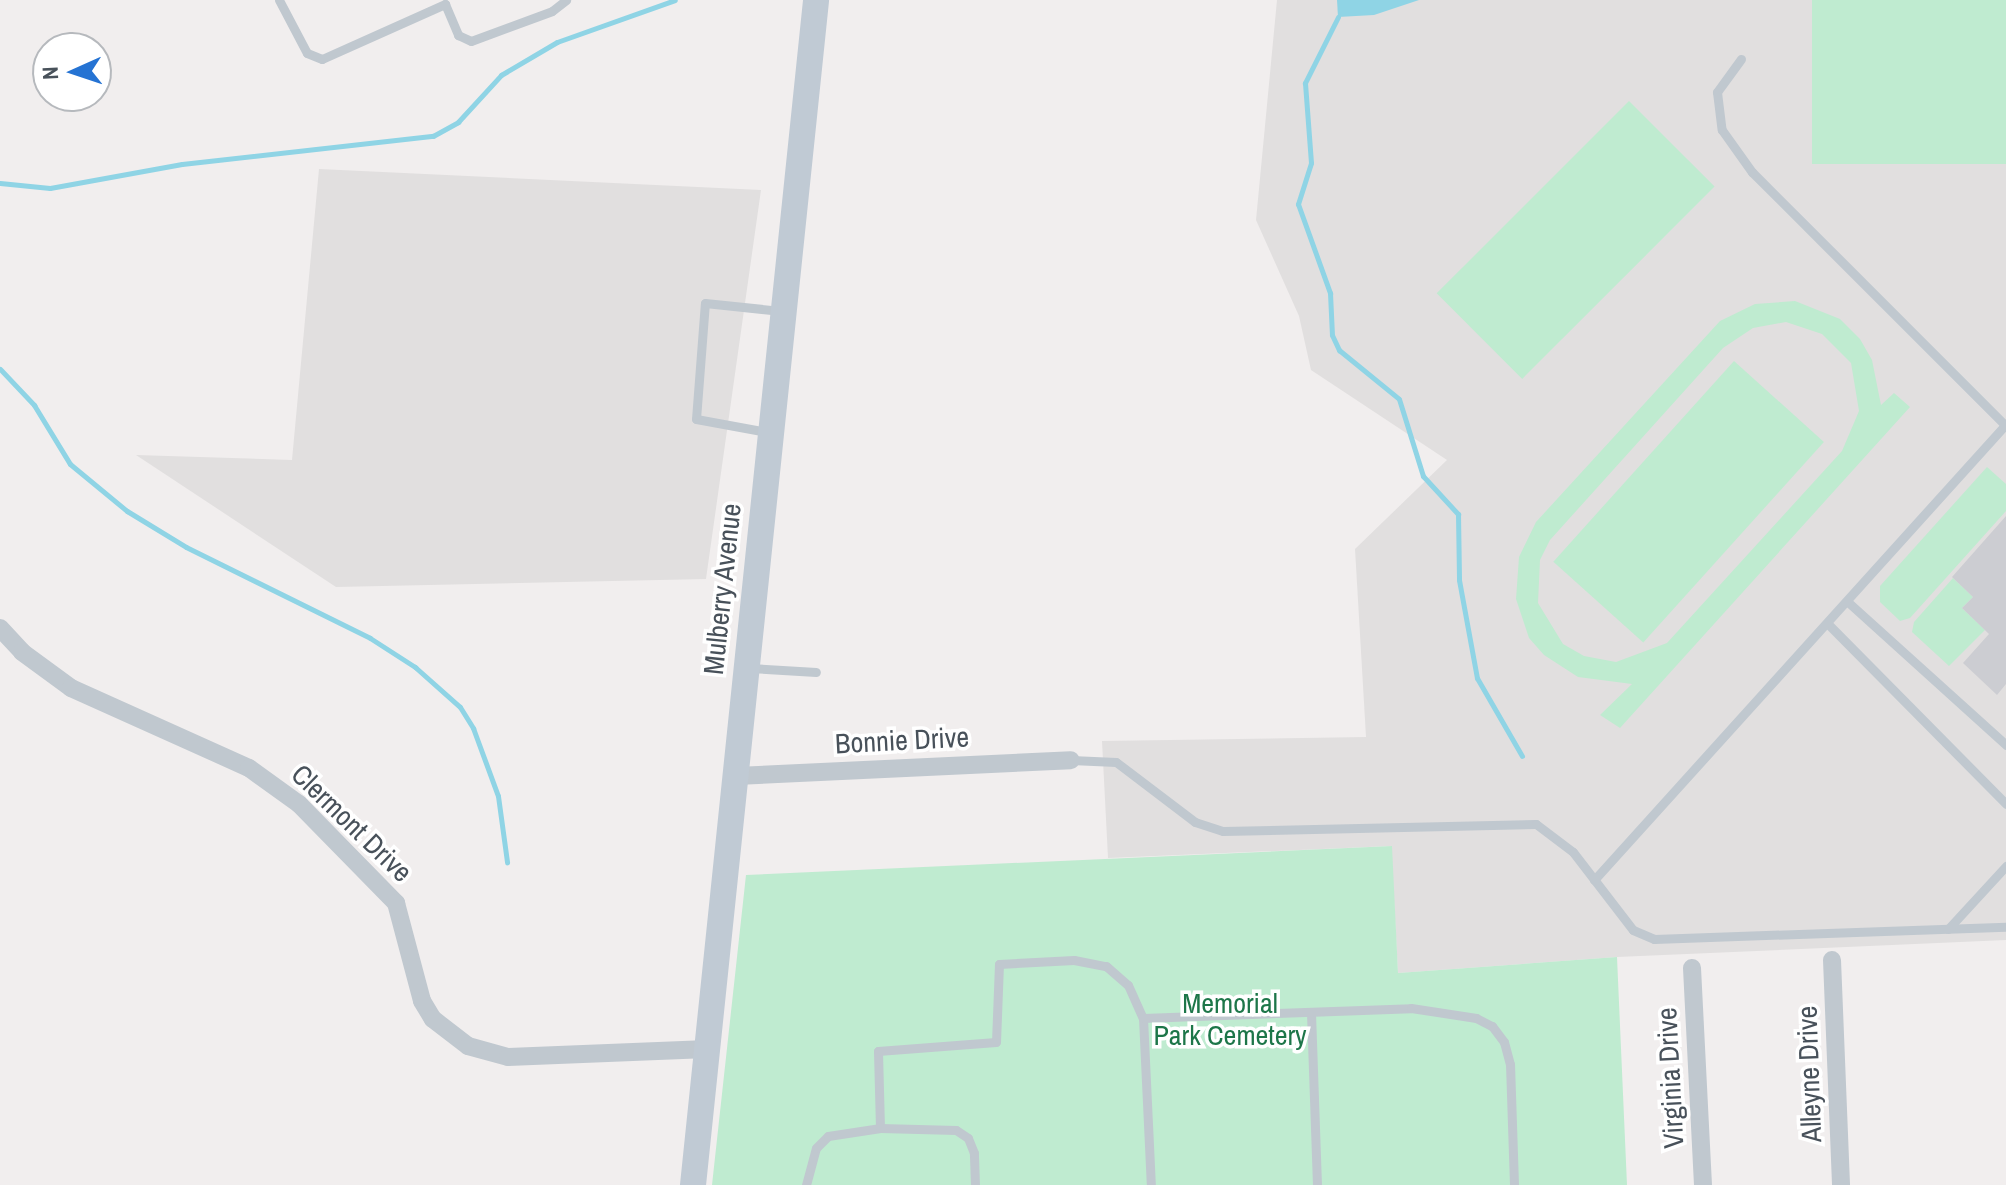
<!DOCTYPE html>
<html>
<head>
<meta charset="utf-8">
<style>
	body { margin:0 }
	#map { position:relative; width:2006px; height:1185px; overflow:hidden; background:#f1eeee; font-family:"Archivo Narrow",sans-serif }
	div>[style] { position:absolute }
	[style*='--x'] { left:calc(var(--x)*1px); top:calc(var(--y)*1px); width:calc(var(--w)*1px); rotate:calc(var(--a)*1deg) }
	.education>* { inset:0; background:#e1dfdf }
	.green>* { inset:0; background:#bfebd0; transform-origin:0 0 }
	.water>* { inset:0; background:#8fd4e5 }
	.stream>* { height:5px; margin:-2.5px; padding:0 2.5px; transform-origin:2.5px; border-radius:2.5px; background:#8fd4e5 }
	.building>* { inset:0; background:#cccdd2 }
	.service>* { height:9px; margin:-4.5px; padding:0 4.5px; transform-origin:4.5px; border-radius:4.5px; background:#c0c8cf }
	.minor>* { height:18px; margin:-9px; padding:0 9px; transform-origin:9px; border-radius:9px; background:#c0c8cf }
	.secondary>* { height:26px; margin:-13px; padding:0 13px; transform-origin:13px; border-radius:13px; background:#c0cad4 }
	span { translate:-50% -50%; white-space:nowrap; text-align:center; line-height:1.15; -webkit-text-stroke:7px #fff; paint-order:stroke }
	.street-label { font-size:28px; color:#48515a }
	.park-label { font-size:28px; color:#1d7649 }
	.north { position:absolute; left:32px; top:32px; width:80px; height:80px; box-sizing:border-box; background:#fff; border:2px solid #b6b9bd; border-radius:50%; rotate:267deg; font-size:22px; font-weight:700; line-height:32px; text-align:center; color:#48515a }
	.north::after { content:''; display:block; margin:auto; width:28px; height:36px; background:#2573d3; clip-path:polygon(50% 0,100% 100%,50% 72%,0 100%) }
</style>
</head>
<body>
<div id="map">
	<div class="education">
		<i style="clip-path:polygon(1277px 0,2006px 0,2006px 940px,1617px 957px,1398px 973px,1391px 846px,1108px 858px,1102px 741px,1366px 737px,1355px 549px,1447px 460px,1311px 370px,1299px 316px,1256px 220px)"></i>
		<i style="clip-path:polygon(319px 169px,761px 190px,706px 579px,336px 587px,136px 455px,292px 460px)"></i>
	</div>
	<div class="green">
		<i style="left:1812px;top:0;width:194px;height:164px"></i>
		<i style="left:1629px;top:101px;width:121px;height:272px;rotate:45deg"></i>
		<i style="clip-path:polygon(evenodd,1795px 301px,1840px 319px,1860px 339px,1872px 360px,1881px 405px,1894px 393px,1910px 407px,1620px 728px,1600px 715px,1632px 684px,1578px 677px,1544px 655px,1529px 638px,1516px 599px,1519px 557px,1536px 522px,1720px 321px,1755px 304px,1795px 301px,1786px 322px,1822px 334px,1851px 363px,1859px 411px,1842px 451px,1667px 643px,1616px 662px,1584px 656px,1563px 644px,1538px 603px,1540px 560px,1550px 540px,1723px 348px,1753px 328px,1786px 322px)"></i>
		<i style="left:1734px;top:361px;width:121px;height:270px;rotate:42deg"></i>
		<i style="clip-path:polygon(1987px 467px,2006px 484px,2006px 511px,1910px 618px,1900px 621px,1880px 602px,1880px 586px)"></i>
		<i style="clip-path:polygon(1953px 578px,1973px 597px,1962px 608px,1985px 630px,1949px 666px,1912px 632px,1914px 622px)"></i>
		<i style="clip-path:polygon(1392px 846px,1398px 973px,1617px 957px,1627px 1185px,712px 1185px,746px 875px)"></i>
	</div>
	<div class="water">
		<i style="clip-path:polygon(1337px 0,1419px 0,1374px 15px,1338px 17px)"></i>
	</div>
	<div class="stream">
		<i style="--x:1338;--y:17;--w:74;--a:116.6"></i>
		<i style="--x:1305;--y:83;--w:80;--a:85.7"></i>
		<i style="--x:1311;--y:163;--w:43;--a:107.6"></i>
		<i style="--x:1298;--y:204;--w:95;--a:70.2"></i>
		<i style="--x:1330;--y:293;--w:42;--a:87.3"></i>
		<i style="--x:1332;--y:335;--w:17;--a:65"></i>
		<i style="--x:1339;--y:350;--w:77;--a:39.2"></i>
		<i style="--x:1399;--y:399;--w:81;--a:72.7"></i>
		<i style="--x:1423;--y:476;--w:52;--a:47.4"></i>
		<i style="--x:1458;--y:514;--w:66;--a:89.1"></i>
		<i style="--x:1459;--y:580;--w:100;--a:79.6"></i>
		<i style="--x:1477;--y:678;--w:90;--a:60"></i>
		<i style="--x:0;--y:183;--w:50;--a:5.7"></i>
		<i style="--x:50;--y:188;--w:134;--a:-10.3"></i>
		<i style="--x:182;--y:164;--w:253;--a:-6.4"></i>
		<i style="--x:433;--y:136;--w:29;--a:-29"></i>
		<i style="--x:458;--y:122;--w:64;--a:-47.5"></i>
		<i style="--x:501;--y:75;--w:65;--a:-30.5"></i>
		<i style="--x:557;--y:42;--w:125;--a:-19.6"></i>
		<i style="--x:0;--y:369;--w:50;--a:46.6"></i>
		<i style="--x:34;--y:405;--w:69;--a:58.6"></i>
		<i style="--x:70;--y:464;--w:74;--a:39.5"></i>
		<i style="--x:127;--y:511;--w:69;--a:31.4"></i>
		<i style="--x:186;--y:547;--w:205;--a:26.3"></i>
		<i style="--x:370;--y:638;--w:54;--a:32.8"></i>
		<i style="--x:415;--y:667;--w:60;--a:41.6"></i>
		<i style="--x:460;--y:707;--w:25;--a:58"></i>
		<i style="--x:473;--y:728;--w:72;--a:69.8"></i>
		<i style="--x:498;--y:796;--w:67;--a:82.2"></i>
	</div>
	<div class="building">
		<i style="clip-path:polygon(2006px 516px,2006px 684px,1997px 695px,1963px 663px,1989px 634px,1962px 608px,1973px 597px,1952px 577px)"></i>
	</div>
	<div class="service">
		<i style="--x:279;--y:0;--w:60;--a:62.2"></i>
		<i style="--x:307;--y:53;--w:16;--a:22"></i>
		<i style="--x:322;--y:59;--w:135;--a:-24.1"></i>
		<i style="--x:445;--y:4;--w:34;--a:67"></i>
		<i style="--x:458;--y:35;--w:14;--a:25"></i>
		<i style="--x:471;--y:41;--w:86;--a:-20.3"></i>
		<i style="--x:552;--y:11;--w:18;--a:-38"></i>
		<i style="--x:1741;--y:59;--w:41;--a:126"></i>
		<i style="--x:1717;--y:92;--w:38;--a:83"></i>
		<i style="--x:1722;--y:130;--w:52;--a:54.5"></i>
		<i style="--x:1752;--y:172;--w:358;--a:45"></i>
		<i style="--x:767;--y:432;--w:72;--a:-169.6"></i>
		<i style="--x:696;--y:419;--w:116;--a:-85.6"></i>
		<i style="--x:705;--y:303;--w:76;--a:6"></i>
		<i style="--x:1849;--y:603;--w:212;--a:42.1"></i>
		<i style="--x:1829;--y:625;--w:252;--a:45.3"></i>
		<i style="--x:750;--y:668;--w:66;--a:3.5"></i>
		<i style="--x:1071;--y:760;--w:45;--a:2.5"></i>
		<i style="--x:1116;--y:762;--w:99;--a:37.2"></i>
		<i style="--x:1195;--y:822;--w:29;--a:18"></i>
		<i style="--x:1223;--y:831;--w:313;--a:-1.3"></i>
		<i style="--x:1536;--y:824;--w:46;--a:37.1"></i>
		<i style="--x:1573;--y:852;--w:98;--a:52.4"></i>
		<i style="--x:1633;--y:930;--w:23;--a:23"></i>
		<i style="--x:1654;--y:939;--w:352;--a:-2"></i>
		<i style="--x:1594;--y:880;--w:615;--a:-47.9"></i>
		<i style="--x:1948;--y:929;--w:86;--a:-47.4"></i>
		<i style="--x:1311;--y:1013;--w:172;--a:88"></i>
		<i style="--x:1143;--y:1018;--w:167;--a:87.3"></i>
		<i style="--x:806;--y:1185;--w:38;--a:-75"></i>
		<i style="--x:816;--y:1148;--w:17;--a:-45"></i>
		<i style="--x:828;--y:1136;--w:53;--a:-8.7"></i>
		<i style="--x:975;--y:1185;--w:32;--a:-92"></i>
		<i style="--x:974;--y:1153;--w:16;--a:-112"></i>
		<i style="--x:968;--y:1138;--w:14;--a:-146"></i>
		<i style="--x:956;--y:1130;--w:76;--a:-178.5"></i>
		<i style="--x:880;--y:1128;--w:77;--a:-91.5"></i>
		<i style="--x:878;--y:1051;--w:118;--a:-4.4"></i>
		<i style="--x:996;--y:1042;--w:78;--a:-87.8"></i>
		<i style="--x:999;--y:964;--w:75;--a:-3.1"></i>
		<i style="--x:1074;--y:960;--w:33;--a:11"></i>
		<i style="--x:1106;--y:966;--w:29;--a:41"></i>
		<i style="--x:1128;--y:985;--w:36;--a:66"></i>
		<i style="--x:1143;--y:1018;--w:268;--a:-2.1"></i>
		<i style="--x:1411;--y:1008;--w:66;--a:8.7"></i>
		<i style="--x:1476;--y:1018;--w:18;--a:27"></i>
		<i style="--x:1492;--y:1026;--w:20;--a:53"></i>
		<i style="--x:1504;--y:1042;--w:23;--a:75"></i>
		<i style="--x:1510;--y:1064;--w:121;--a:88.1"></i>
	</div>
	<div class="minor">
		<i style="--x:0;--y:628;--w:33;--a:47"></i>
		<i style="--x:22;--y:652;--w:61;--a:36.3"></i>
		<i style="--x:71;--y:688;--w:195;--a:24.2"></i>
		<i style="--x:249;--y:768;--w:62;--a:35.8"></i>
		<i style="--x:299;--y:804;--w:139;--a:45.6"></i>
		<i style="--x:396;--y:903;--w:101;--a:75.1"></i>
		<i style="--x:422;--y:1001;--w:21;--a:59"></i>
		<i style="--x:433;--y:1019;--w:44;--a:37.6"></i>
		<i style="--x:468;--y:1046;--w:41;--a:15.4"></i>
		<i style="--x:508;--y:1057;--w:200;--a:-2.3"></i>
		<i style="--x:736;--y:776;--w:335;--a:-2.7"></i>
		<i style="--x:1832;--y:960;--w:225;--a:87.7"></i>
		<i style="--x:1692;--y:968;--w:217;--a:87.1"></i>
	</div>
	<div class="secondary">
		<i style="--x:693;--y:1185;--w:1191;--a:-84.07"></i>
	</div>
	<div class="street-label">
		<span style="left:722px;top:589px;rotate:-84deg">Mulberry Avenue</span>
		<span style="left:902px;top:740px;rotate:-3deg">Bonnie Drive</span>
		<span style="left:352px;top:823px;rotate:44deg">Clermont Drive</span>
		<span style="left:1809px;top:1074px;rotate:-92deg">Alleyne Drive</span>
		<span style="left:1670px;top:1078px;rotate:-93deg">Virginia Drive</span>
	</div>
	<div class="park-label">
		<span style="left:1230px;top:1019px">Memorial<br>Park Cemetery</span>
	</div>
	<div class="north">N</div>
</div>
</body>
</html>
